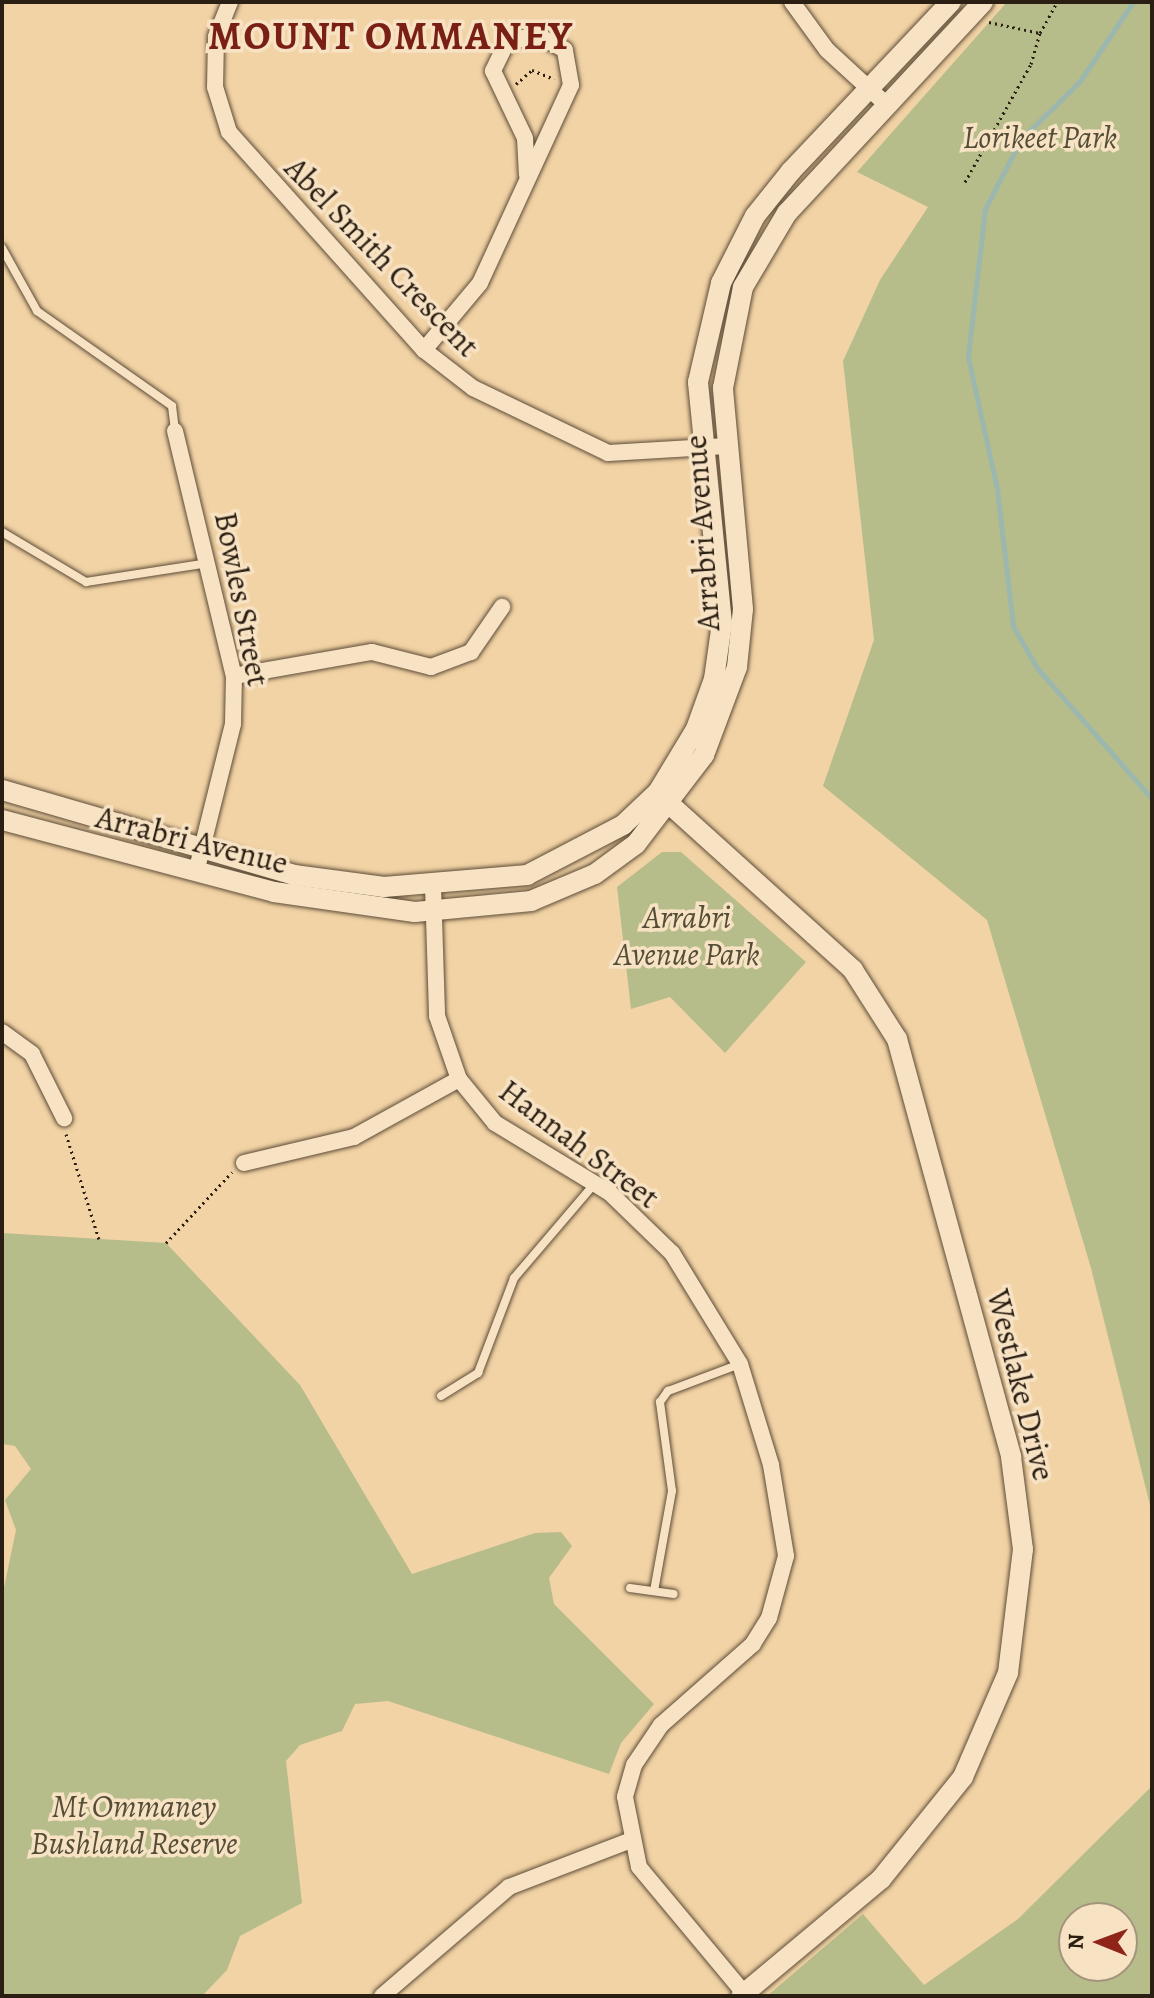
<!DOCTYPE html>
<html>
<head>
<meta charset="utf-8">
<style>
	body { margin:0 }
	#map { position:relative; width:1154px; height:1998px; overflow:hidden; background:#f2d3a5; font-family:Alegreya,serif }
	div>[style] { position:absolute }
	[style*='--x'] { left:calc(var(--x)*1px); top:calc(var(--y)*1px); width:calc(var(--w)*1px); rotate:calc(var(--a)*1deg) }
	.green>* { inset:0; background:#b6bd8a }
	.stream>* { height:5px; margin:-2.5px; padding:0 2.5px; transform-origin:2.5px; border-radius:2.5px; background:#9cb7ad }
	.path>* { height:3px; margin-top:-1.5px; transform-origin:0; background:repeating-linear-gradient(90deg,#2b1f13 0 2px,transparent 0 6px) }
	.roads { filter:drop-shadow(0 0 2px #5d4c38) drop-shadow(0 0 2px #5d4c38) }
	.service>* { height:8px; margin:-4px; padding:0 4px; transform-origin:4px; border-radius:4px; background:#f7e2c4 }
	.minor>* { height:16px; margin:-8px; padding:0 8px; transform-origin:8px; border-radius:8px; background:#f7e2c4 }
	.tertiary>* { height:20px; margin:-10px; padding:0 10px; transform-origin:10px; border-radius:10px; background:#f7e2c4 }
	span { translate:-50% -50%; white-space:nowrap; text-align:center; line-height:1.15; -webkit-text-stroke:7px #f7e2c4; paint-order:stroke }
	.park-label { font-size:32px; color:#554e37; font-style:italic }
	.street-label { font-size:32px; color:#2b1f13 }
	.district-label { font-size:40px; color:#7a1f14; font-weight:700; letter-spacing:2px }
	.frame { position:absolute; inset:0; border:4px solid #2b1f13; pointer-events:none }
	.north { position:absolute; left:1058px; top:1902px; width:80px; height:80px; box-sizing:border-box; background:#f7e2c4; border:2px solid #a5947d; border-radius:50%; rotate:271deg; font-size:22px; font-weight:700; line-height:32px; text-align:center; color:#2b1f13 }
	.north::after { content:''; display:block; margin:auto; width:28px; height:36px; background:#8f2418; clip-path:polygon(50% 0,100% 100%,50% 72%,0 100%) }
</style>
</head>
<body>
<div id="map">
	<div class="green">
		<i style="clip-path:polygon(1007px 2px,1152px 2px,1152px 1513px,1091px 1268px,987px 920px,823px 786px,874px 640px,843px 361px,880px 280px,928px 207px,857px 172px)"></i>
		<i style="clip-path:polygon(681px 852px,806px 962px,725px 1053px,670px 997px,631px 1009px,617px 887px,662px 852px)"></i>
		<i style="clip-path:polygon(2px 1233px,166px 1243px,300px 1385px,412px 1574px,535px 1533px,561px 1532px,572px 1546px,549px 1578px,554px 1604px,654px 1704px,621px 1743px,609px 1774px,388px 1701px,355px 1704px,342px 1731px,300px 1745px,286px 1761px,302px 1903px,240px 1936px,227px 1970px,203px 1995px,2px 1996px,2px 1597px,16px 1530px,5px 1500px,31px 1469px,15px 1446px,2px 1444px)"></i>
		<i style="clip-path:polygon(evenodd,1152px 1786px,1152px 1996px,767px 1996px,863px 1914px,924px 1985px,1018px 1919px,1152px 1786px,1122px 1918px,1122px 1966px,1074px 1966px,1074px 1918px,1122px 1918px)"></i>
	</div>
	<div class="stream">
		<i style="--x:1133;--y:2;--w:95;--a:123.9"></i>
		<i style="--x:1080;--y:81;--w:83;--a:135.5"></i>
		<i style="--x:1021;--y:139;--w:79;--a:117.2"></i>
		<i style="--x:985;--y:209;--w:149;--a:96.6"></i>
		<i style="--x:968;--y:357;--w:135;--a:77.6"></i>
		<i style="--x:997;--y:489;--w:138;--a:83.3"></i>
		<i style="--x:1013;--y:626;--w:48;--a:60.3"></i>
		<i style="--x:1037;--y:668;--w:174;--a:48.7"></i>
	</div>
	<div class="path">
		<i style="--x:989;--y:22;--w:52;--a:12.2"></i>
		<i style="--x:1040;--y:33;--w:35;--a:-61"></i>
		<i style="--x:516;--y:84;--w:21;--a:-41"></i>
		<i style="--x:532;--y:70;--w:24;--a:22"></i>
		<i style="--x:965;--y:182;--w:135;--a:-60.8"></i>
		<i style="--x:1031;--y:64;--w:32;--a:-74"></i>
		<i style="--x:66;--y:1134;--w:110;--a:72.6"></i>
		<i style="--x:166;--y:1243;--w:97;--a:-47.1"></i>
	</div>
	<div class="roads">
		<div class="service">
			<i style="--x:2;--y:248;--w:72;--a:60.9"></i>
			<i style="--x:37;--y:311;--w:165;--a:35.1"></i>
			<i style="--x:172;--y:406;--w:25;--a:83"></i>
			<i style="--x:2;--y:532;--w:98;--a:30.8"></i>
			<i style="--x:86;--y:582;--w:124;--a:-8.8"></i>
			<i style="--x:441;--y:1396;--w:44;--a:-31.9"></i>
			<i style="--x:478;--y:1373;--w:102;--a:-69.2"></i>
			<i style="--x:514;--y:1278;--w:125;--a:-49.5"></i>
			<i style="--x:630;--y:1588;--w:44;--a:7.8"></i>
			<i style="--x:654;--y:1591;--w:102;--a:-79.8"></i>
			<i style="--x:672;--y:1491;--w:90;--a:-97.7"></i>
			<i style="--x:660;--y:1402;--w:14;--a:-54"></i>
			<i style="--x:668;--y:1391;--w:77;--a:-20.6"></i>
		</div>
		<div class="minor">
			<i style="--x:230;--y:2;--w:38;--a:112"></i>
			<i style="--x:216;--y:37;--w:50;--a:91.1"></i>
			<i style="--x:215;--y:87;--w:47;--a:72.7"></i>
			<i style="--x:229;--y:132;--w:292;--a:48.2"></i>
			<i style="--x:424;--y:350;--w:62;--a:37.8"></i>
			<i style="--x:473;--y:388;--w:150;--a:25.7"></i>
			<i style="--x:608;--y:453;--w:119;--a:-3.4"></i>
			<i style="--x:792;--y:2;--w:59;--a:53.9"></i>
			<i style="--x:827;--y:50;--w:83;--a:42.6"></i>
			<i style="--x:424;--y:350;--w:87;--a:-50.1"></i>
			<i style="--x:480;--y:283;--w:218;--a:-65.3"></i>
			<i style="--x:571;--y:85;--w:36;--a:-100"></i>
			<i style="--x:565;--y:50;--w:34;--a:-152"></i>
			<i style="--x:535;--y:34;--w:31;--a:161"></i>
			<i style="--x:506;--y:44;--w:30;--a:116"></i>
			<i style="--x:493;--y:71;--w:74;--a:64.5"></i>
			<i style="--x:525;--y:138;--w:37;--a:87"></i>
			<i style="--x:175;--y:431;--w:252;--a:76.5"></i>
			<i style="--x:234;--y:676;--w:48;--a:91.2"></i>
			<i style="--x:233;--y:724;--w:153;--a:104"></i>
			<i style="--x:234;--y:676;--w:140;--a:-9.9"></i>
			<i style="--x:372;--y:652;--w:61;--a:14.3"></i>
			<i style="--x:431;--y:667;--w:43;--a:-20.6"></i>
			<i style="--x:471;--y:652;--w:55;--a:-55.4"></i>
			<i style="--x:433;--y:886;--w:130;--a:88.2"></i>
			<i style="--x:437;--y:1016;--w:67;--a:70.8"></i>
			<i style="--x:459;--y:1079;--w:57;--a:50.7"></i>
			<i style="--x:495;--y:1123;--w:135;--a:31.3"></i>
			<i style="--x:610;--y:1193;--w:86;--a:44.1"></i>
			<i style="--x:672;--y:1253;--w:130;--a:58.5"></i>
			<i style="--x:740;--y:1364;--w:106;--a:72.9"></i>
			<i style="--x:771;--y:1465;--w:92;--a:80.6"></i>
			<i style="--x:786;--y:1556;--w:64;--a:105.3"></i>
			<i style="--x:769;--y:1618;--w:31;--a:122"></i>
			<i style="--x:753;--y:1644;--w:123;--a:138.6"></i>
			<i style="--x:661;--y:1725;--w:48;--a:124"></i>
			<i style="--x:634;--y:1765;--w:33;--a:106"></i>
			<i style="--x:625;--y:1797;--w:71;--a:78.7"></i>
			<i style="--x:639;--y:1867;--w:164;--a:50.2"></i>
			<i style="--x:2;--y:1032;--w:37;--a:36"></i>
			<i style="--x:32;--y:1054;--w:72;--a:63.4"></i>
			<i style="--x:244;--y:1163;--w:113;--a:-13.3"></i>
			<i style="--x:354;--y:1137;--w:120;--a:-28.9"></i>
			<i style="--x:382;--y:1996;--w:167;--a:-40.6"></i>
			<i style="--x:509;--y:1887;--w:129;--a:-21"></i>
		</div>
		<div class="tertiary">
			<i style="--x:2;--y:790;--w:304;--a:16.2"></i>
			<i style="--x:294;--y:875;--w:91;--a:7.6"></i>
			<i style="--x:384;--y:887;--w:144;--a:-4.8"></i>
			<i style="--x:527;--y:875;--w:108;--a:-27.5"></i>
			<i style="--x:623;--y:825;--w:48;--a:-43.3"></i>
			<i style="--x:658;--y:792;--w:74;--a:-58.9"></i>
			<i style="--x:696;--y:729;--w:53;--a:-70.2"></i>
			<i style="--x:714;--y:679;--w:57;--a:-81.9"></i>
			<i style="--x:722;--y:623;--w:242;--a:-95.7"></i>
			<i style="--x:698;--y:382;--w:102;--a:-76.9"></i>
			<i style="--x:721;--y:283;--w:75;--a:-63.1"></i>
			<i style="--x:755;--y:216;--w:58;--a:-51.3"></i>
			<i style="--x:791;--y:171;--w:233;--a:-46.6"></i>
			<i style="--x:664;--y:799;--w:255;--a:42.1"></i>
			<i style="--x:853;--y:970;--w:82;--a:57.5"></i>
			<i style="--x:897;--y:1039;--w:433;--a:74.7"></i>
			<i style="--x:1011;--y:1457;--w:93;--a:82.6"></i>
			<i style="--x:1023;--y:1549;--w:125;--a:96.9"></i>
			<i style="--x:1008;--y:1673;--w:113;--a:113.4"></i>
			<i style="--x:963;--y:1777;--w:131;--a:128.8"></i>
			<i style="--x:881;--y:1879;--w:182;--a:140.1"></i>
			<i style="--x:2;--y:820;--w:281;--a:14.8"></i>
			<i style="--x:274;--y:892;--w:142;--a:8.1"></i>
			<i style="--x:415;--y:912;--w:117;--a:-5.4"></i>
			<i style="--x:531;--y:901;--w:69;--a:-22.9"></i>
			<i style="--x:595;--y:874;--w:51;--a:-36.2"></i>
			<i style="--x:636;--y:844;--w:112;--a:-52.6"></i>
			<i style="--x:704;--y:755;--w:94;--a:-69.4"></i>
			<i style="--x:737;--y:667;--w:58;--a:-84.1"></i>
			<i style="--x:743;--y:609;--w:222;--a:-95.2"></i>
			<i style="--x:723;--y:388;--w:103;--a:-78.8"></i>
			<i style="--x:743;--y:287;--w:86;--a:-59.3"></i>
			<i style="--x:787;--y:213;--w:288;--a:-47.1"></i>
		</div>
	</div>
	<div class="park-label">
		<span style="left:1040px;top:137px">Lorikeet Park</span>
		<span style="left:687px;top:936px">Arrabri<br>Avenue Park</span>
		<span style="left:134px;top:1825px">Mt Ommaney<br>Bushland Reserve</span>
	</div>
	<div class="street-label">
		<span style="left:382px;top:257px;rotate:46deg">Abel Smith Crescent</span>
		<span style="left:702px;top:533px;rotate:-94deg">Arrabri Avenue</span>
		<span style="left:242px;top:599px;rotate:79deg">Bowles Street</span>
		<span style="left:192px;top:840px;rotate:14deg">Arrabri Avenue</span>
		<span style="left:579px;top:1144px;rotate:37deg">Hannah Street</span>
		<span style="left:1021px;top:1385px;rotate:76deg">Westlake Drive</span>
	</div>
	<div class="district-label">
		<span style="left:391px;top:36px">MOUNT OMMANEY</span>
	</div>
	<div class="frame"></div>
	<div class="north">N</div>
</div>
</body>
</html>
